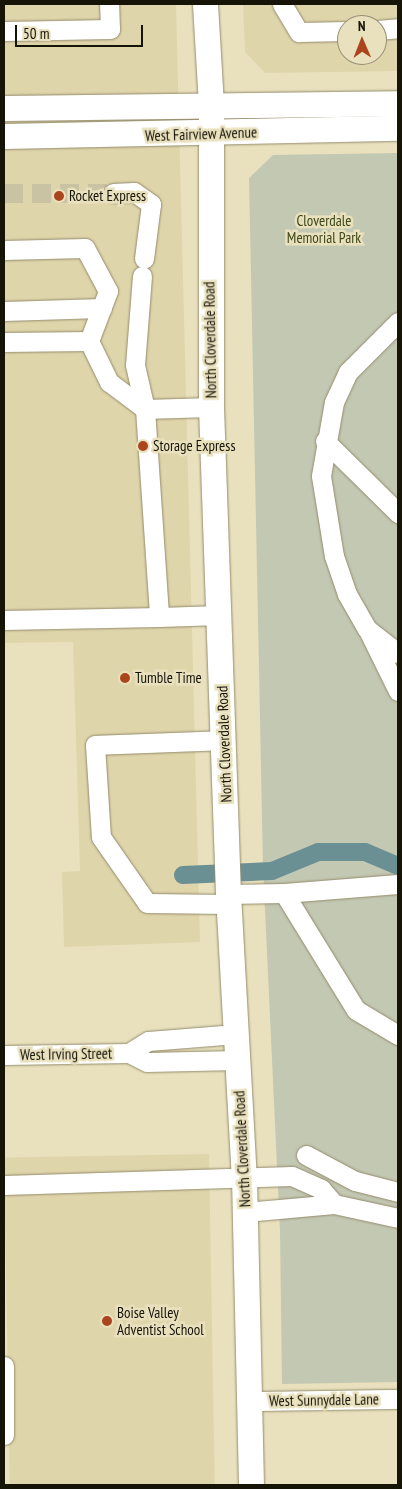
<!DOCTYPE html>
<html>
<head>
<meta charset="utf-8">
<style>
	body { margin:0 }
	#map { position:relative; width:402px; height:1489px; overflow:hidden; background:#e9e1be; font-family:"PT Sans Narrow",sans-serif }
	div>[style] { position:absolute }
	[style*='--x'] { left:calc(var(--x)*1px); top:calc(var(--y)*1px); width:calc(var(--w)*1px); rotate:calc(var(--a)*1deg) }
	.built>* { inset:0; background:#dfd5ab; transform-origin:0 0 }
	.green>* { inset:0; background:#c3c8b3 }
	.canal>* { height:18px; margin:-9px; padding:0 9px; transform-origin:9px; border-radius:9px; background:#6b9094 }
	.minor-tunnel>* { height:19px; margin-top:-9.5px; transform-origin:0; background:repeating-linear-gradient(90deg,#c9c2a3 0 19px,transparent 0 28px) }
	.roads { filter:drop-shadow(0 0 1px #948c6c) drop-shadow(0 0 1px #948c6c) }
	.minor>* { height:19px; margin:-9.5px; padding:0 9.5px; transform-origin:9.5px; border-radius:9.5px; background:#fff }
	.major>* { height:25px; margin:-12.5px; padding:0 12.5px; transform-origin:12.5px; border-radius:12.5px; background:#fff }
	.dots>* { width:14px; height:14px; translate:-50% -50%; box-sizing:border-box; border:2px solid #e9e1be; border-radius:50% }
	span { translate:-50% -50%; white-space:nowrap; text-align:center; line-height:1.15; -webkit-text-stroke:5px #e9e1be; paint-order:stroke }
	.street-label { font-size:15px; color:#161307 }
	.poi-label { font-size:15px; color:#161307 }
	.left { translate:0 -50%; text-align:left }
	.park-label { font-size:15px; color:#3c4515 }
	.frame { position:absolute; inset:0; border:5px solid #161307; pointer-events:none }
	.north { position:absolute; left:337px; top:15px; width:50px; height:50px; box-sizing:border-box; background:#e9e1be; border:1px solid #958f75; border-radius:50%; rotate:359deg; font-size:14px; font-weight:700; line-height:20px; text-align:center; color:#161307 }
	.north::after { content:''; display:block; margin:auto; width:18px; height:22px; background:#ab451d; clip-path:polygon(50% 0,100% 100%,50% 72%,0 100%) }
	.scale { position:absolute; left:15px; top:25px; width:128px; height:22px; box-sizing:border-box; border:2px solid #161307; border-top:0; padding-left:6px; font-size:15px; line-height:18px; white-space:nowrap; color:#161307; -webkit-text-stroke:4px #e9e1be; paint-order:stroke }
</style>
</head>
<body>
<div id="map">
	<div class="built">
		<i style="clip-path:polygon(4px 4px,176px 4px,200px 942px,64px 947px,62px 872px,80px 871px,73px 642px,4px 643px)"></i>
		<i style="clip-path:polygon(evenodd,243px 4px,398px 4px,398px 71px,265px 73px,245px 52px,243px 4px,347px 25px,377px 25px,377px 55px,347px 55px,347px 25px)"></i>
		<i style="left:209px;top:1154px;width:331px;height:205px;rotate:89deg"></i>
	</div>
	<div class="green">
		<i style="clip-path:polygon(398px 153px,398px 1382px,282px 1384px,280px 1231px,263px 867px,249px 178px,273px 155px)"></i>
	</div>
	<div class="canal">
		<i style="--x:183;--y:875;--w:89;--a:-2.6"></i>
		<i style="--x:272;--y:871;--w:50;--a:-22.4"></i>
		<i style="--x:318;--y:852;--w:47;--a:0"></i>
		<i style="--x:365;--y:852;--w:36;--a:23"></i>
	</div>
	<div class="minor-tunnel">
		<i style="--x:4;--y:193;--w:109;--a:0"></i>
	</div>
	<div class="roads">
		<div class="minor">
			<i style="--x:282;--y:4;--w:33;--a:59"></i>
			<i style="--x:299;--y:32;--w:48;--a:-1.2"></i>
			<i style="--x:377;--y:30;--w:21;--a:-5"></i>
			<i style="--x:4;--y:31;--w:106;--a:-1.1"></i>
			<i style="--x:110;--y:29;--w:25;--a:-92"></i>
			<i style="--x:113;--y:193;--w:21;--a:-3"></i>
			<i style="--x:134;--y:192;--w:21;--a:35"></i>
			<i style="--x:151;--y:204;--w:55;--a:97.3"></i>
			<i style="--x:4;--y:250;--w:81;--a:-1.4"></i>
			<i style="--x:85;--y:248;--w:49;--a:61.9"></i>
			<i style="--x:108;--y:291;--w:53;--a:110.8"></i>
			<i style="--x:142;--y:276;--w:89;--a:94.5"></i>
			<i style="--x:135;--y:365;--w:45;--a:77.2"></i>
			<i style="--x:4;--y:311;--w:98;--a:-1.8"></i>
			<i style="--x:398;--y:322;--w:71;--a:135"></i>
			<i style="--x:348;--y:372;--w:33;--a:115"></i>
			<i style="--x:334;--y:402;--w:75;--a:100"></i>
			<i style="--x:321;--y:476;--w:81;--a:80.8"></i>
			<i style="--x:334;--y:556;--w:40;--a:71.1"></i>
			<i style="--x:347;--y:594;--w:40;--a:60.3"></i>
			<i style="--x:367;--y:629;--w:39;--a:38"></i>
			<i style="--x:4;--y:342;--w:85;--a:-0.7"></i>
			<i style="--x:89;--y:341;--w:46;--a:64"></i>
			<i style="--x:109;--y:382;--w:45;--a:36.9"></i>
			<i style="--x:211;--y:407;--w:66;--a:178.3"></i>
			<i style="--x:145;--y:409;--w:208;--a:86.1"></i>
			<i style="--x:159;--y:617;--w:61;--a:-1.9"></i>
			<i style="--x:325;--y:441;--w:103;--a:44.6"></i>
			<i style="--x:4;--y:620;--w:155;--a:-1.1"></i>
			<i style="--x:368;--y:630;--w:68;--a:63.8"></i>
			<i style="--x:224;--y:740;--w:129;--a:177.8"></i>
			<i style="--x:95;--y:745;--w:92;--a:86.3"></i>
			<i style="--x:101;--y:837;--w:80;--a:55.1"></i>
			<i style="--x:147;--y:903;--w:81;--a:0.7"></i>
			<i style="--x:284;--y:893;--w:114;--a:-4.5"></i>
			<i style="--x:228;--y:894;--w:56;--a:-1"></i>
			<i style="--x:284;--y:893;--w:137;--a:58.4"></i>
			<i style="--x:356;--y:1010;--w:49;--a:30.8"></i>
			<i style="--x:236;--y:1034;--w:88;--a:175.5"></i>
			<i style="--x:148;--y:1041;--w:22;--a:148"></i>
			<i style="--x:129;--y:1053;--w:20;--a:27"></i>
			<i style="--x:147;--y:1062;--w:91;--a:-1.3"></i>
			<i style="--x:4;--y:1055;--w:125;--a:-0.9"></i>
			<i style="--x:306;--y:1155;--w:55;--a:28"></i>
			<i style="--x:355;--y:1181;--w:44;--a:14.3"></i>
			<i style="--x:4;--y:1185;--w:288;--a:-1.8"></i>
			<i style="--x:292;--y:1176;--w:32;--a:24"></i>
			<i style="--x:321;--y:1189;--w:20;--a:49"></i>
			<i style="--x:245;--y:1212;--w:89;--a:-5.1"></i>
			<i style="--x:334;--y:1204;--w:66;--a:12.3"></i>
			<i style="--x:4;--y:1366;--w:69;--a:90"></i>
			<i style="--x:249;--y:1401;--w:149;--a:-0.8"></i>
		</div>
		<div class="major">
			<i style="--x:205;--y:4;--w:102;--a:86.6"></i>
			<i style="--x:211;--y:106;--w:301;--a:90"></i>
			<i style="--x:211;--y:407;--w:487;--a:88"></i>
			<i style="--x:228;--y:894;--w:283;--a:86.8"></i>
			<i style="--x:244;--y:1177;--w:308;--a:88.7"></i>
			<i style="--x:4;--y:108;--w:394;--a:-0.7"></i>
			<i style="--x:4;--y:136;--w:394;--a:-1.2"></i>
		</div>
	</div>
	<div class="dots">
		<i style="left:59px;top:196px;background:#ab451d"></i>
		<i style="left:143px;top:446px;background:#ab451d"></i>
		<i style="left:125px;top:678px;background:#ab451d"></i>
		<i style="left:107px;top:1321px;background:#ab451d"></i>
	</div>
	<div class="street-label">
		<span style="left:201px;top:134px;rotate:-2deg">West Fairview Avenue</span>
		<span style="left:210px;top:340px;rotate:-91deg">North Cloverdale Road</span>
		<span style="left:224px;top:744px;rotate:-92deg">North Cloverdale Road</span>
		<span style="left:66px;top:1054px;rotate:-1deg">West Irving Street</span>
		<span style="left:242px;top:1149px;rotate:-93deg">North Cloverdale Road</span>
		<span style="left:324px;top:1400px;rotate:-1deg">West Sunnydale Lane</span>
	</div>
	<div class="poi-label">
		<span class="left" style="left:69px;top:196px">Rocket Express</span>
		<span class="left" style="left:153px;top:446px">Storage Express</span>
		<span class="left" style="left:135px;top:678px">Tumble Time</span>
		<span class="left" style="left:117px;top:1321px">Boise Valley<br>Adventist School</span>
	</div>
	<div class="park-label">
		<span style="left:324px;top:229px">Cloverdale<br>Memorial Park</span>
	</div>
	<div class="frame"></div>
	<div class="north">N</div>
	<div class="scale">50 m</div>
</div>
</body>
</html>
